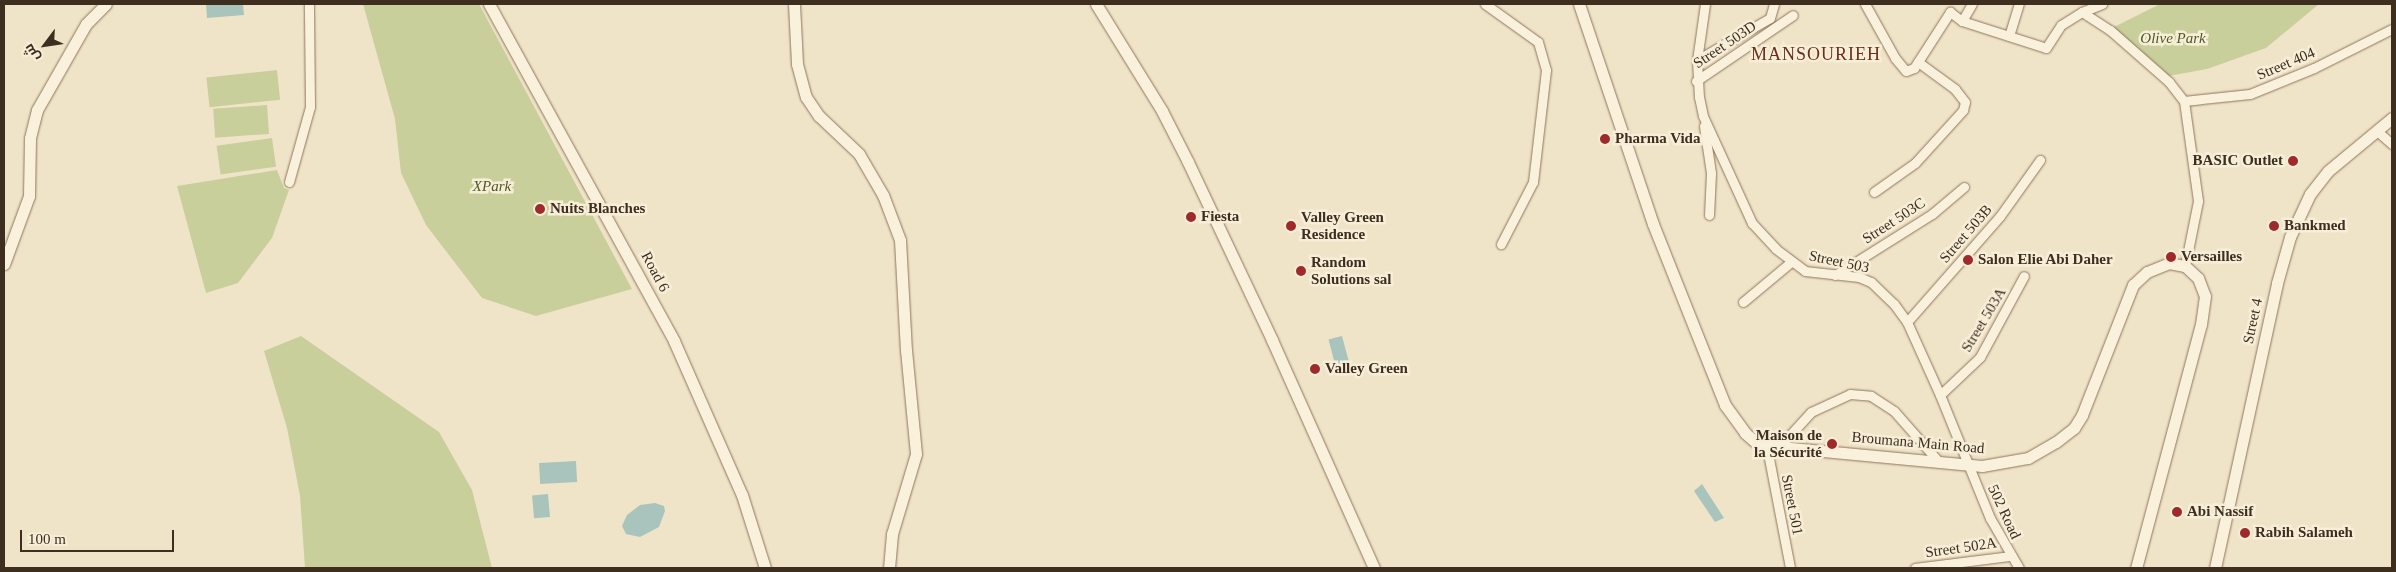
<!DOCTYPE html>
<html>
<head>
<meta charset="utf-8">
<style>
	body { margin:0 }
	#map { position:relative; width:2396px; height:572px; overflow:hidden; background:#f0e4c8; font-family:"Times New Roman",Cairo,serif }
	div>[style] { position:absolute }
	[style*='--x'] { left:calc(var(--x)*1px); top:calc(var(--y)*1px); width:calc(var(--w)*1px); rotate:calc(var(--a)*1deg) }
	.green>* { inset:0; background:#c9cf9b; transform-origin:0 0 }
	.water>* { inset:0; background:#a9c4bc; transform-origin:0 0 }
	.roads { filter:drop-shadow(0 0 1px #8d765c) drop-shadow(0 0 1px #8d765c) }
	.street>* { height:9px; margin:-4.5px; padding:0 4.5px; transform-origin:4.5px; border-radius:4.5px; background:#faf1dc }
	.secondary>* { height:11px; margin:-5.5px; padding:0 5.5px; transform-origin:5.5px; border-radius:5.5px; background:#faf1dc }
	.dots>* { width:14px; height:14px; translate:-50% -50%; box-sizing:border-box; border:2px solid #f7eed8; border-radius:50% }
	span { translate:-50% -50%; white-space:nowrap; text-align:center; line-height:1.15; -webkit-text-stroke:5px #f7eed8; paint-order:stroke }
	.park-label { font-size:15px; color:#4d5a26; font-style:italic }
	.street-label { font-size:15px; color:#3d2e20 }
	.poi-label { font-size:15px; color:#3d2e20; font-weight:700 }
	.left { translate:0 -50%; text-align:left }
	.right { translate:-100% -50%; text-align:right }
	.quarter-label { font-size:18px; color:#6b2e1e; letter-spacing:1px }
	.frame { position:absolute; inset:0; border:5px solid #3d2e20; pointer-events:none }
	.north { position:absolute; left:20px; top:20px; width:50px; height:50px; -webkit-text-stroke:4px #f7eed8; paint-order:stroke; rotate:239deg; font-size:14px; font-weight:700; line-height:20px; text-align:center; color:#3d2e20 }
	.north::after { content:''; display:block; margin:auto; width:18px; height:22px; background:#3d2e20; clip-path:polygon(50% 0,100% 100%,50% 72%,0 100%) }
	.scale { position:absolute; left:20px; top:530px; width:154px; height:22px; box-sizing:border-box; border:2px solid #3d2e20; border-top:0; padding-left:6px; font-size:15px; line-height:18px; white-space:nowrap; color:#3d2e20; -webkit-text-stroke:4px #f7eed8; paint-order:stroke }
</style>
</head>
<body>
<div id="map">
	<div class="green">
		<i style="clip-path:polygon(363px 4px,479px 4px,632px 289px,536px 316px,482px 298px,426px 225px,401px 173px,395px 119px)"></i>
		<i style="clip-path:polygon(2160px 4px,2319px 4px,2266px 48px,2207px 69px,2163px 77px,2117px 39px,2114px 27px)"></i>
		<i style="left:277px;top:70px;width:30px;height:71px;rotate:84deg"></i>
		<i style="left:267px;top:105px;width:29px;height:54px;rotate:86deg"></i>
		<i style="left:272px;top:138px;width:29px;height:56px;rotate:82deg"></i>
		<i style="clip-path:polygon(277px 170px,284px 188px,289px 190px,272px 238px,238px 283px,206px 293px,177px 186px)"></i>
		<i style="clip-path:polygon(301px 336px,439px 432px,472px 490px,492px 568px,305px 568px,300px 496px,287px 428px,264px 351px)"></i>
	</div>
	<div class="water">
		<i style="clip-path:polygon(206px 4px,243px 4px,244px 15px,207px 18px)"></i>
		<i style="left:1342px;top:336px;width:27px;height:14px;rotate:75deg"></i>
		<i style="left:576px;top:461px;width:21px;height:37px;rotate:87deg"></i>
		<i style="clip-path:polygon(1702px 484px,1724px 518px,1715px 522px,1694px 491px)"></i>
		<i style="left:548px;top:494px;width:23px;height:16px;rotate:85deg"></i>
		<i style="clip-path:polygon(655px 503px,664px 506px,665px 511px,659px 527px,640px 537px,626px 534px,622px 526px,627px 515px,640px 505px)"></i>
	</div>
	<div class="roads">
		<div class="street">
			<i style="--x:1485;--y:4;--w:65;--a:35.6"></i>
			<i style="--x:1538;--y:42;--w:29;--a:74"></i>
			<i style="--x:1546;--y:70;--w:113;--a:96.6"></i>
			<i style="--x:1533;--y:182;--w:70;--a:117.3"></i>
			<i style="--x:1705;--y:4;--w:57;--a:98.1"></i>
			<i style="--x:1697;--y:60;--w:37;--a:87"></i>
			<i style="--x:1699;--y:97;--w:19;--a:78"></i>
			<i style="--x:1703;--y:116;--w:118;--a:65.4"></i>
			<i style="--x:1752;--y:223;--w:35;--a:47"></i>
			<i style="--x:1776;--y:249;--w:36;--a:37"></i>
			<i style="--x:1805;--y:271;--w:54;--a:6.3"></i>
			<i style="--x:1859;--y:277;--w:13;--a:23"></i>
			<i style="--x:1871;--y:282;--w:32;--a:44"></i>
			<i style="--x:1894;--y:304;--w:22;--a:54"></i>
			<i style="--x:1907;--y:322;--w:80;--a:65.7"></i>
			<i style="--x:1940;--y:395;--w:133;--a:67.9"></i>
			<i style="--x:1990;--y:518;--w:58;--a:59.9"></i>
			<i style="--x:1865;--y:4;--w:62;--a:60.9"></i>
			<i style="--x:1895;--y:58;--w:17;--a:50"></i>
			<i style="--x:1906;--y:71;--w:9;--a:-21"></i>
			<i style="--x:1914;--y:68;--w:67;--a:-57.3"></i>
			<i style="--x:1950;--y:12;--w:15;--a:37"></i>
			<i style="--x:1962;--y:21;--w:88;--a:17.8"></i>
			<i style="--x:2046;--y:48;--w:27;--a:-57"></i>
			<i style="--x:2061;--y:25;--w:25;--a:-32"></i>
			<i style="--x:2082;--y:12;--w:33;--a:33"></i>
			<i style="--x:2110;--y:30;--w:79;--a:41.4"></i>
			<i style="--x:2169;--y:82;--w:24;--a:52"></i>
			<i style="--x:2082;--y:12;--w:22;--a:-22"></i>
			<i style="--x:1962;--y:21;--w:20;--a:-60"></i>
			<i style="--x:2009;--y:36;--w:34;--a:-73"></i>
			<i style="--x:1697;--y:60;--w:84;--a:-29.9"></i>
			<i style="--x:1770;--y:18;--w:15;--a:-74"></i>
			<i style="--x:1696;--y:81;--w:117;--a:-34.2"></i>
			<i style="--x:2184;--y:101;--w:66;--a:-6.1"></i>
			<i style="--x:2250;--y:94;--w:69;--a:-22.1"></i>
			<i style="--x:2314;--y:68;--w:87;--a:-26.6"></i>
			<i style="--x:2184;--y:101;--w:101;--a:82"></i>
			<i style="--x:2198;--y:201;--w:66;--a:101.3"></i>
			<i style="--x:1704;--y:126;--w:48;--a:81.5"></i>
			<i style="--x:1711;--y:173;--w:42;--a:92.7"></i>
			<i style="--x:2377;--y:131;--w:20;--a:41"></i>
			<i style="--x:289;--y:182;--w:78;--a:-74.4"></i>
			<i style="--x:310;--y:107;--w:103;--a:-90.6"></i>
			<i style="--x:1874;--y:192;--w:50;--a:-35.3"></i>
			<i style="--x:1915;--y:163;--w:72;--a:-47.8"></i>
			<i style="--x:1963;--y:110;--w:8;--a:-76"></i>
			<i style="--x:1965;--y:102;--w:16;--a:-128"></i>
			<i style="--x:1955;--y:89;--w:46;--a:-143.9"></i>
			<i style="--x:1835;--y:275;--w:115;--a:-32.2"></i>
			<i style="--x:1932;--y:214;--w:42;--a:-40.2"></i>
			<i style="--x:1743;--y:302;--w:62;--a:-39.8"></i>
			<i style="--x:1907;--y:322;--w:141;--a:-48.7"></i>
			<i style="--x:2000;--y:216;--w:69;--a:-54.5"></i>
			<i style="--x:1940;--y:395;--w:55;--a:-43.5"></i>
			<i style="--x:1980;--y:357;--w:92;--a:-61.5"></i>
			<i style="--x:1767;--y:448;--w:122;--a:79.1"></i>
			<i style="--x:1778;--y:448;--w:49;--a:-47.5"></i>
			<i style="--x:1811;--y:412;--w:43;--a:-24.8"></i>
			<i style="--x:1850;--y:394;--w:21;--a:5"></i>
			<i style="--x:1871;--y:396;--w:27;--a:33"></i>
			<i style="--x:1894;--y:411;--w:68;--a:48.6"></i>
			<i style="--x:1915;--y:568;--w:96;--a:-7.2"></i>
		</div>
		<div class="secondary">
			<i style="--x:489;--y:4;--w:384;--a:61.2"></i>
			<i style="--x:674;--y:341;--w:168;--a:66.2"></i>
			<i style="--x:742;--y:495;--w:77;--a:72.5"></i>
			<i style="--x:794;--y:4;--w:60;--a:87.1"></i>
			<i style="--x:797;--y:64;--w:34;--a:75"></i>
			<i style="--x:806;--y:97;--w:23;--a:56"></i>
			<i style="--x:819;--y:116;--w:55;--a:43.5"></i>
			<i style="--x:859;--y:154;--w:48;--a:59.7"></i>
			<i style="--x:883;--y:195;--w:48;--a:69.3"></i>
			<i style="--x:900;--y:240;--w:110;--a:86.9"></i>
			<i style="--x:906;--y:350;--w:104;--a:84.5"></i>
			<i style="--x:916;--y:454;--w:84;--a:106.7"></i>
			<i style="--x:892;--y:534;--w:34;--a:95"></i>
			<i style="--x:1096;--y:4;--w:126;--a:58.3"></i>
			<i style="--x:1162;--y:111;--w:57;--a:63"></i>
			<i style="--x:1188;--y:162;--w:197;--a:64.7"></i>
			<i style="--x:1272;--y:340;--w:250;--a:65.9"></i>
			<i style="--x:1579;--y:4;--w:232;--a:71.4"></i>
			<i style="--x:1653;--y:224;--w:195;--a:68.3"></i>
			<i style="--x:1725;--y:405;--w:34;--a:54"></i>
			<i style="--x:1745;--y:433;--w:18;--a:41"></i>
			<i style="--x:1759;--y:445;--w:224;--a:5.4"></i>
			<i style="--x:1982;--y:466;--w:47;--a:-9.9"></i>
			<i style="--x:2028;--y:458;--w:32;--a:-30"></i>
			<i style="--x:2056;--y:442;--w:23;--a:-38"></i>
			<i style="--x:2074;--y:428;--w:15;--a:-58"></i>
			<i style="--x:2082;--y:415;--w:140;--a:-68.6"></i>
			<i style="--x:2133;--y:285;--w:19;--a:-43"></i>
			<i style="--x:2147;--y:272;--w:24;--a:-22"></i>
			<i style="--x:2169;--y:263;--w:16;--a:11"></i>
			<i style="--x:2185;--y:266;--w:18;--a:43"></i>
			<i style="--x:2198;--y:278;--w:19;--a:69"></i>
			<i style="--x:2205;--y:296;--w:28;--a:98"></i>
			<i style="--x:2201;--y:324;--w:253;--a:104.9"></i>
			<i style="--x:4;--y:264;--w:72;--a:-69.8"></i>
			<i style="--x:29;--y:196;--w:58;--a:-89"></i>
			<i style="--x:30;--y:138;--w:29;--a:-76"></i>
			<i style="--x:37;--y:110;--w:99;--a:-60.3"></i>
			<i style="--x:86;--y:24;--w:28;--a:-45"></i>
			<i style="--x:2215;--y:568;--w:292;--a:-77.7"></i>
			<i style="--x:2277;--y:283;--w:48;--a:-74.2"></i>
			<i style="--x:2290;--y:237;--w:47;--a:-65.1"></i>
			<i style="--x:2310;--y:194;--w:29;--a:-52"></i>
			<i style="--x:2328;--y:171;--w:83;--a:-39.6"></i>
		</div>
	</div>
	<div class="dots">
		<i style="left:1605px;top:139px;background:#9e2a2b"></i>
		<i style="left:2293px;top:161px;background:#9e2a2b"></i>
		<i style="left:540px;top:209px;background:#9e2a2b"></i>
		<i style="left:1191px;top:217px;background:#9e2a2b"></i>
		<i style="left:1291px;top:226px;background:#9e2a2b"></i>
		<i style="left:2274px;top:226px;background:#9e2a2b"></i>
		<i style="left:2171px;top:257px;background:#9e2a2b"></i>
		<i style="left:1968px;top:260px;background:#9e2a2b"></i>
		<i style="left:1301px;top:271px;background:#9e2a2b"></i>
		<i style="left:1315px;top:369px;background:#9e2a2b"></i>
		<i style="left:1832px;top:444px;background:#9e2a2b"></i>
		<i style="left:2177px;top:512px;background:#9e2a2b"></i>
		<i style="left:2245px;top:533px;background:#9e2a2b"></i>
	</div>
	<div class="park-label">
		<span style="left:2173px;top:39px">Olive Park</span>
		<span style="left:492px;top:187px">XPark</span>
	</div>
	<div class="street-label">
		<span style="left:1725px;top:45px;rotate:-34deg">Street 503D</span>
		<span style="left:2286px;top:64px;rotate:-23deg">Street 404</span>
		<span style="left:1894px;top:221px;rotate:-33deg">Street 503C</span>
		<span style="left:1966px;top:234px;rotate:-49deg">Street 503B</span>
		<span style="left:1839px;top:262px;rotate:12deg">Street 503</span>
		<span style="left:655px;top:272px;rotate:62deg">Road 6</span>
		<span style="left:1984px;top:320px;rotate:-59deg">Street 503A</span>
		<span style="left:2253px;top:321px;rotate:-78deg">Street 4</span>
		<span style="left:1918px;top:443px;rotate:5deg">Broumana Main Road</span>
		<span style="left:1792px;top:505px;rotate:79deg">Street 501</span>
		<span style="left:2004px;top:512px;rotate:65deg">502 Road</span>
		<span style="left:1961px;top:548px;rotate:-8deg">Street 502A</span>
	</div>
	<div class="poi-label">
		<span class="left" style="left:1615px;top:139px">Pharma Vida</span>
		<span class="right" style="left:2283px;top:161px">BASIC Outlet</span>
		<span class="left" style="left:550px;top:209px">Nuits Blanches</span>
		<span class="left" style="left:1201px;top:217px">Fiesta</span>
		<span class="left" style="left:1301px;top:226px">Valley Green<br>Residence</span>
		<span class="left" style="left:2284px;top:226px">Bankmed</span>
		<span class="left" style="left:2181px;top:257px">Versailles</span>
		<span class="left" style="left:1978px;top:260px">Salon Elie Abi Daher</span>
		<span class="left" style="left:1311px;top:271px">Random<br>Solutions sal</span>
		<span class="left" style="left:1325px;top:369px">Valley Green</span>
		<span class="right" style="left:1822px;top:444px">Maison de<br>la Sécurité</span>
		<span class="left" style="left:2187px;top:512px">Abi Nassif</span>
		<span class="left" style="left:2255px;top:533px">Rabih Salameh</span>
	</div>
	<div class="quarter-label">
		<span style="left:1816px;top:54px">MANSOURIEH</span>
	</div>
	<div class="frame"></div>
	<div class="north">ش</div>
	<div class="scale">100 m</div>
</div>
</body>
</html>
